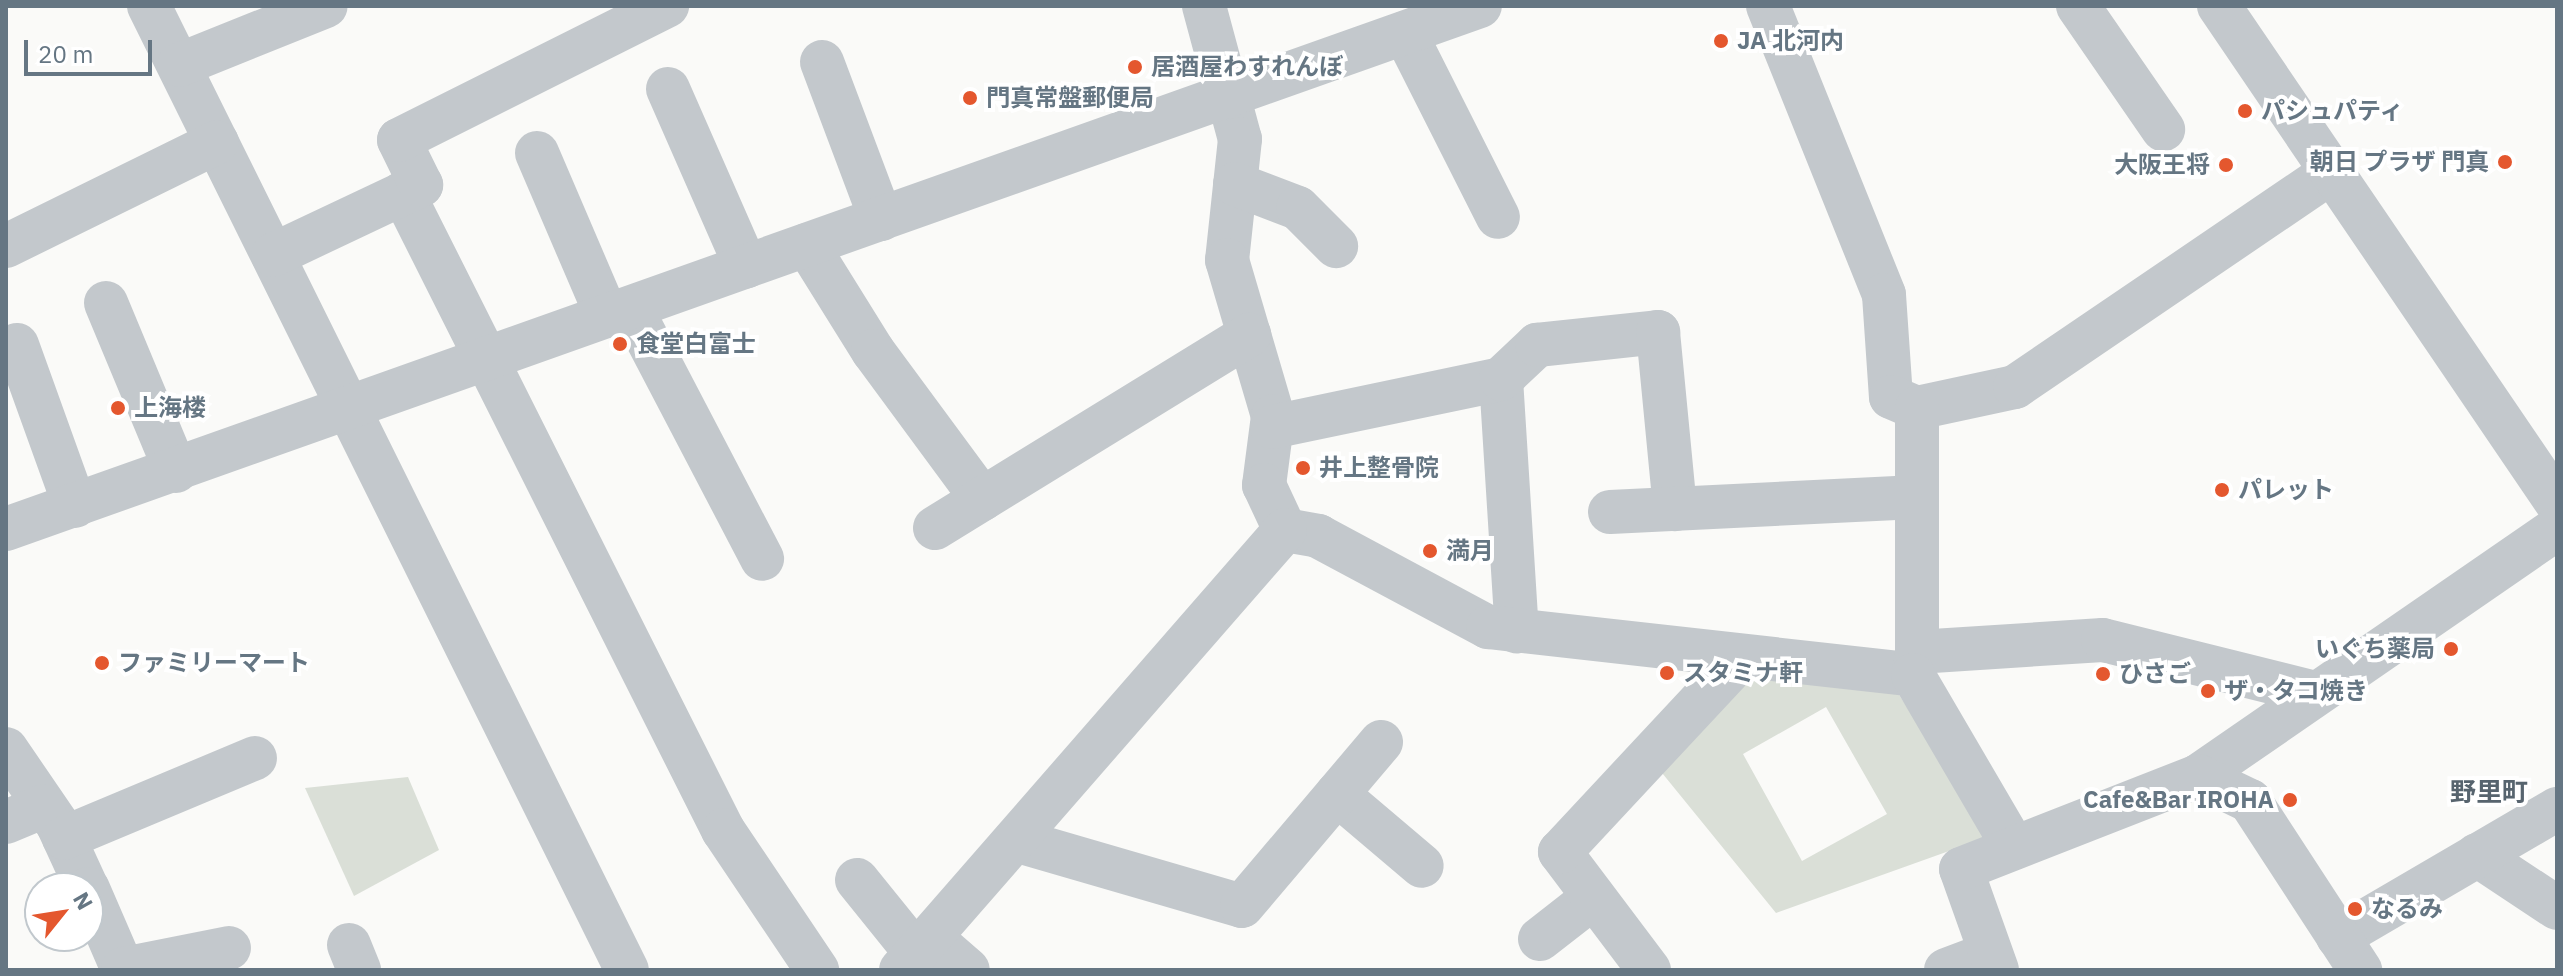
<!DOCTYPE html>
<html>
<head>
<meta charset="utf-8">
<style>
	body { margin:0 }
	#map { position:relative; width:2563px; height:976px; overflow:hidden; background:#fafaf8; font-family:"IBM Plex Sans","Noto Sans JP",sans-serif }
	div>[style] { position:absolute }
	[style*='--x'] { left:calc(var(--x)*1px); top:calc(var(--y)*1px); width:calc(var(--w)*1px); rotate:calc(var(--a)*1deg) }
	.green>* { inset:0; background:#dadfd7 }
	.minor>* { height:44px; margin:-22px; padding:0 22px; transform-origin:22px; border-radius:22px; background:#c3c8cc }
	.dots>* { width:22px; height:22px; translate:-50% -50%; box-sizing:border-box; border:4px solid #fff; border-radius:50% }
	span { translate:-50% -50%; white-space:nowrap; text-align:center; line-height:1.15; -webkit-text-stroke:8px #fff; paint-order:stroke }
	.poi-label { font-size:24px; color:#657683; font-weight:700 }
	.left { translate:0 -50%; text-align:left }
	.right { translate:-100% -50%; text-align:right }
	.neighbourhood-label { font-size:26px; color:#57646e; font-weight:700 }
	.frame { position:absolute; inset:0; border:8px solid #657683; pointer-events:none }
	.north { position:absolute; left:24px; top:872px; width:80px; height:80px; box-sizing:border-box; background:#fff; border:2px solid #c1c8cd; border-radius:50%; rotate:60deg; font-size:22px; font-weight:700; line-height:32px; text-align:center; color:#657683 }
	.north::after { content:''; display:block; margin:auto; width:28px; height:36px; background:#e4572e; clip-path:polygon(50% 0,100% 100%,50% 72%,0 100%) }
	.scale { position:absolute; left:24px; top:40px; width:128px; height:36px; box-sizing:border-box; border:4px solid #657683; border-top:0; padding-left:10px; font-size:24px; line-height:28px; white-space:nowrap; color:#657683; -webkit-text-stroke:6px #fff; paint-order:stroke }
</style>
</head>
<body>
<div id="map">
	<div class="green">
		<i style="clip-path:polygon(evenodd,1762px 668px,1890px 681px,1991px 836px,1776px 913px,1658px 768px,1762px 668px,1826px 707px,1887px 814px,1802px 861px,1743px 754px,1826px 707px)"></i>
		<i style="clip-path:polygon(408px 777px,439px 850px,354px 896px,305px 788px)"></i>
	</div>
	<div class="minor">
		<i style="--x:149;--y:6;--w:1076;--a:63.63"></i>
		<i style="--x:1204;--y:6;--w:138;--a:74.9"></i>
		<i style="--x:1240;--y:139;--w:122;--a:96.1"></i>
		<i style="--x:1227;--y:260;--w:163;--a:73.6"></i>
		<i style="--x:1273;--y:416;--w:70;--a:97.4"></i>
		<i style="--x:1264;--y:485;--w:50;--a:65"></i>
		<i style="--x:1768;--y:6;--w:311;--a:68.1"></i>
		<i style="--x:1884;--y:295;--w:102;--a:86.1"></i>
		<i style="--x:1891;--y:397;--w:28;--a:23"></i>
		<i style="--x:1917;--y:408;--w:100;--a:-12.1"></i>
		<i style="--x:2015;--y:387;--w:382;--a:-34.2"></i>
		<i style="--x:2078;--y:6;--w:150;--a:55.4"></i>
		<i style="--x:2219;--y:6;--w:601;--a:55.78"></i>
		<i style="--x:1405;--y:33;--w:206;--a:63.2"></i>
		<i style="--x:822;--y:62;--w:168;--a:69.4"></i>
		<i style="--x:179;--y:65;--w:158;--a:-21.9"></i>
		<i style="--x:668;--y:89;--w:194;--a:66.3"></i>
		<i style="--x:537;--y:153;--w:177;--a:66.8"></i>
		<i style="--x:1235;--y:184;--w:67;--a:20.9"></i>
		<i style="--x:1298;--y:208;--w:54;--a:45"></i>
		<i style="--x:403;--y:193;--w:713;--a:63.33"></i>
		<i style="--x:723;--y:830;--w:169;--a:56.1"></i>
		<i style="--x:807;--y:245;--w:125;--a:58.1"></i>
		<i style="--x:873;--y:351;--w:184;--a:53.6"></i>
		<i style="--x:6;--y:246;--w:235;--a:-26.2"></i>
		<i style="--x:273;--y:255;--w:164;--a:-25.3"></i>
		<i style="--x:421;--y:185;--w:50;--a:-116.1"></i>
		<i style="--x:399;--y:140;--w:300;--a:-26.6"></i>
		<i style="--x:106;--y:303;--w:182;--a:67.4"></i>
		<i style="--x:631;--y:308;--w:283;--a:62.4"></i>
		<i style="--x:17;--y:345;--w:171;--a:70.2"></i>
		<i style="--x:1501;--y:379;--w:253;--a:86.4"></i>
		<i style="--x:1272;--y:427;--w:234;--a:-11.8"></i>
		<i style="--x:1501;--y:379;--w:50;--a:-43.4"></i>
		<i style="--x:1537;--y:345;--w:122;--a:-6.1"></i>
		<i style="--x:1658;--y:332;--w:178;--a:84.5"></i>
		<i style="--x:1610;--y:512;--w:307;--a:-2.8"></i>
		<i style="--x:935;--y:528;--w:369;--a:-31.6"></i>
		<i style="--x:6;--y:529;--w:1564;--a:-19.54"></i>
		<i style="--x:1285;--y:530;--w:34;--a:10"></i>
		<i style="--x:1318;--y:536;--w:193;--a:28.2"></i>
		<i style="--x:1488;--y:627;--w:428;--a:6.4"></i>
		<i style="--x:1913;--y:675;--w:23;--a:-80"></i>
		<i style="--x:1917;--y:652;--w:186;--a:-3.7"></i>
		<i style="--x:2103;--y:640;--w:219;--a:14"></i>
		<i style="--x:1917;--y:652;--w:244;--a:-90"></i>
		<i style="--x:1913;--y:675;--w:200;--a:59.7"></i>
		<i style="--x:6;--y:749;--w:92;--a:55.6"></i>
		<i style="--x:58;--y:825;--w:69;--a:65.3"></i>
		<i style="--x:2198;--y:776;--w:436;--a:-34.6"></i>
		<i style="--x:1337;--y:794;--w:111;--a:40.3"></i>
		<i style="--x:6;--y:822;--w:41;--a:-22.8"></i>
		<i style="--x:64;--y:838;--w:207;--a:-22.7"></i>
		<i style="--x:1015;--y:840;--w:236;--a:16.2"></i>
		<i style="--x:1242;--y:906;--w:215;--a:-49.7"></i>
		<i style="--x:2477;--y:855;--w:96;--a:33.5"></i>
		<i style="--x:857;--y:880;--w:94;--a:51.1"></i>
		<i style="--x:88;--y:889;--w:88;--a:66.6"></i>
		<i style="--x:930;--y:937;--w:50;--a:41"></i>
		<i style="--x:2338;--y:937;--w:254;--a:-30.3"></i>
		<i style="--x:1540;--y:939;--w:68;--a:-37.9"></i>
		<i style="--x:349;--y:945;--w:27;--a:68"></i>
		<i style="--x:123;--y:969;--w:108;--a:-11.2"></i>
		<i style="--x:901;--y:970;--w:584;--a:-48.89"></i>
		<i style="--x:1649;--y:970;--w:148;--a:-127"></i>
		<i style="--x:1560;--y:852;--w:264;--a:-47"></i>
		<i style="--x:1946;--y:970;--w:46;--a:-20.4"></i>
		<i style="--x:1997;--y:970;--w:107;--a:-109.6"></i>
		<i style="--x:1961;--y:869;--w:255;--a:-21.4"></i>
		<i style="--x:2198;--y:776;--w:58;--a:25.7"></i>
		<i style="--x:2250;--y:801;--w:202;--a:56.9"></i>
	</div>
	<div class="dots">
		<i style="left:1721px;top:41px;background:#e4572e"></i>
		<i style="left:1135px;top:67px;background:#e4572e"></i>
		<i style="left:970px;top:98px;background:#e4572e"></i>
		<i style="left:2245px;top:111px;background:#e4572e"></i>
		<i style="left:2505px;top:162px;background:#e4572e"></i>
		<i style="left:2226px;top:165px;background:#e4572e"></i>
		<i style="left:620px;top:344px;background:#e4572e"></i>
		<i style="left:118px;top:408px;background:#e4572e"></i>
		<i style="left:1303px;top:468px;background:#e4572e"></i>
		<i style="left:2222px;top:490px;background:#e4572e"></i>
		<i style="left:1430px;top:551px;background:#e4572e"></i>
		<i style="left:2451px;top:649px;background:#e4572e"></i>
		<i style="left:102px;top:663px;background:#e4572e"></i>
		<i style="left:1667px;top:673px;background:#e4572e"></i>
		<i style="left:2103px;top:674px;background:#e4572e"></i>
		<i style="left:2208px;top:691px;background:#e4572e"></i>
		<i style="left:2290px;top:800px;background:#e4572e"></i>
		<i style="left:2355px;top:909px;background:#e4572e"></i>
	</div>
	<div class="poi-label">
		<span class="left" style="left:1737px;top:41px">JA 北河内</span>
		<span class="left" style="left:1151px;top:67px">居酒屋わすれんぼ</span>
		<span class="left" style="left:986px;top:98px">門真常盤郵便局</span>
		<span class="left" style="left:2261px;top:111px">パシュパティ</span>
		<span class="right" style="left:2489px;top:162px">朝日 プラザ 門真</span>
		<span class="right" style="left:2210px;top:165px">大阪王将</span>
		<span class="left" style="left:636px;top:344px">食堂白富士</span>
		<span class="left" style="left:134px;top:408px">上海楼</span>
		<span class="left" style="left:1319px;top:468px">井上整骨院</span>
		<span class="left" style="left:2238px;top:490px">パレット</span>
		<span class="left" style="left:1446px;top:551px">満月</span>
		<span class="right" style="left:2435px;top:649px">いぐち薬局</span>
		<span class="left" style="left:118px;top:663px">ファミリーマート</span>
		<span class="left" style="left:1683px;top:673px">スタミナ軒</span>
		<span class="left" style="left:2119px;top:674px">ひさご</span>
		<span class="left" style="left:2224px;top:691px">ザ・タコ焼き</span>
		<span class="right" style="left:2274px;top:800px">Cafe&amp;Bar IROHA</span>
		<span class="left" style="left:2371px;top:909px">なるみ</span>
	</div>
	<div class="neighbourhood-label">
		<span style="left:2489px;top:792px">野里町</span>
	</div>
	<div class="frame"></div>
	<div class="north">N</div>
	<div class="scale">20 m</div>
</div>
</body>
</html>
